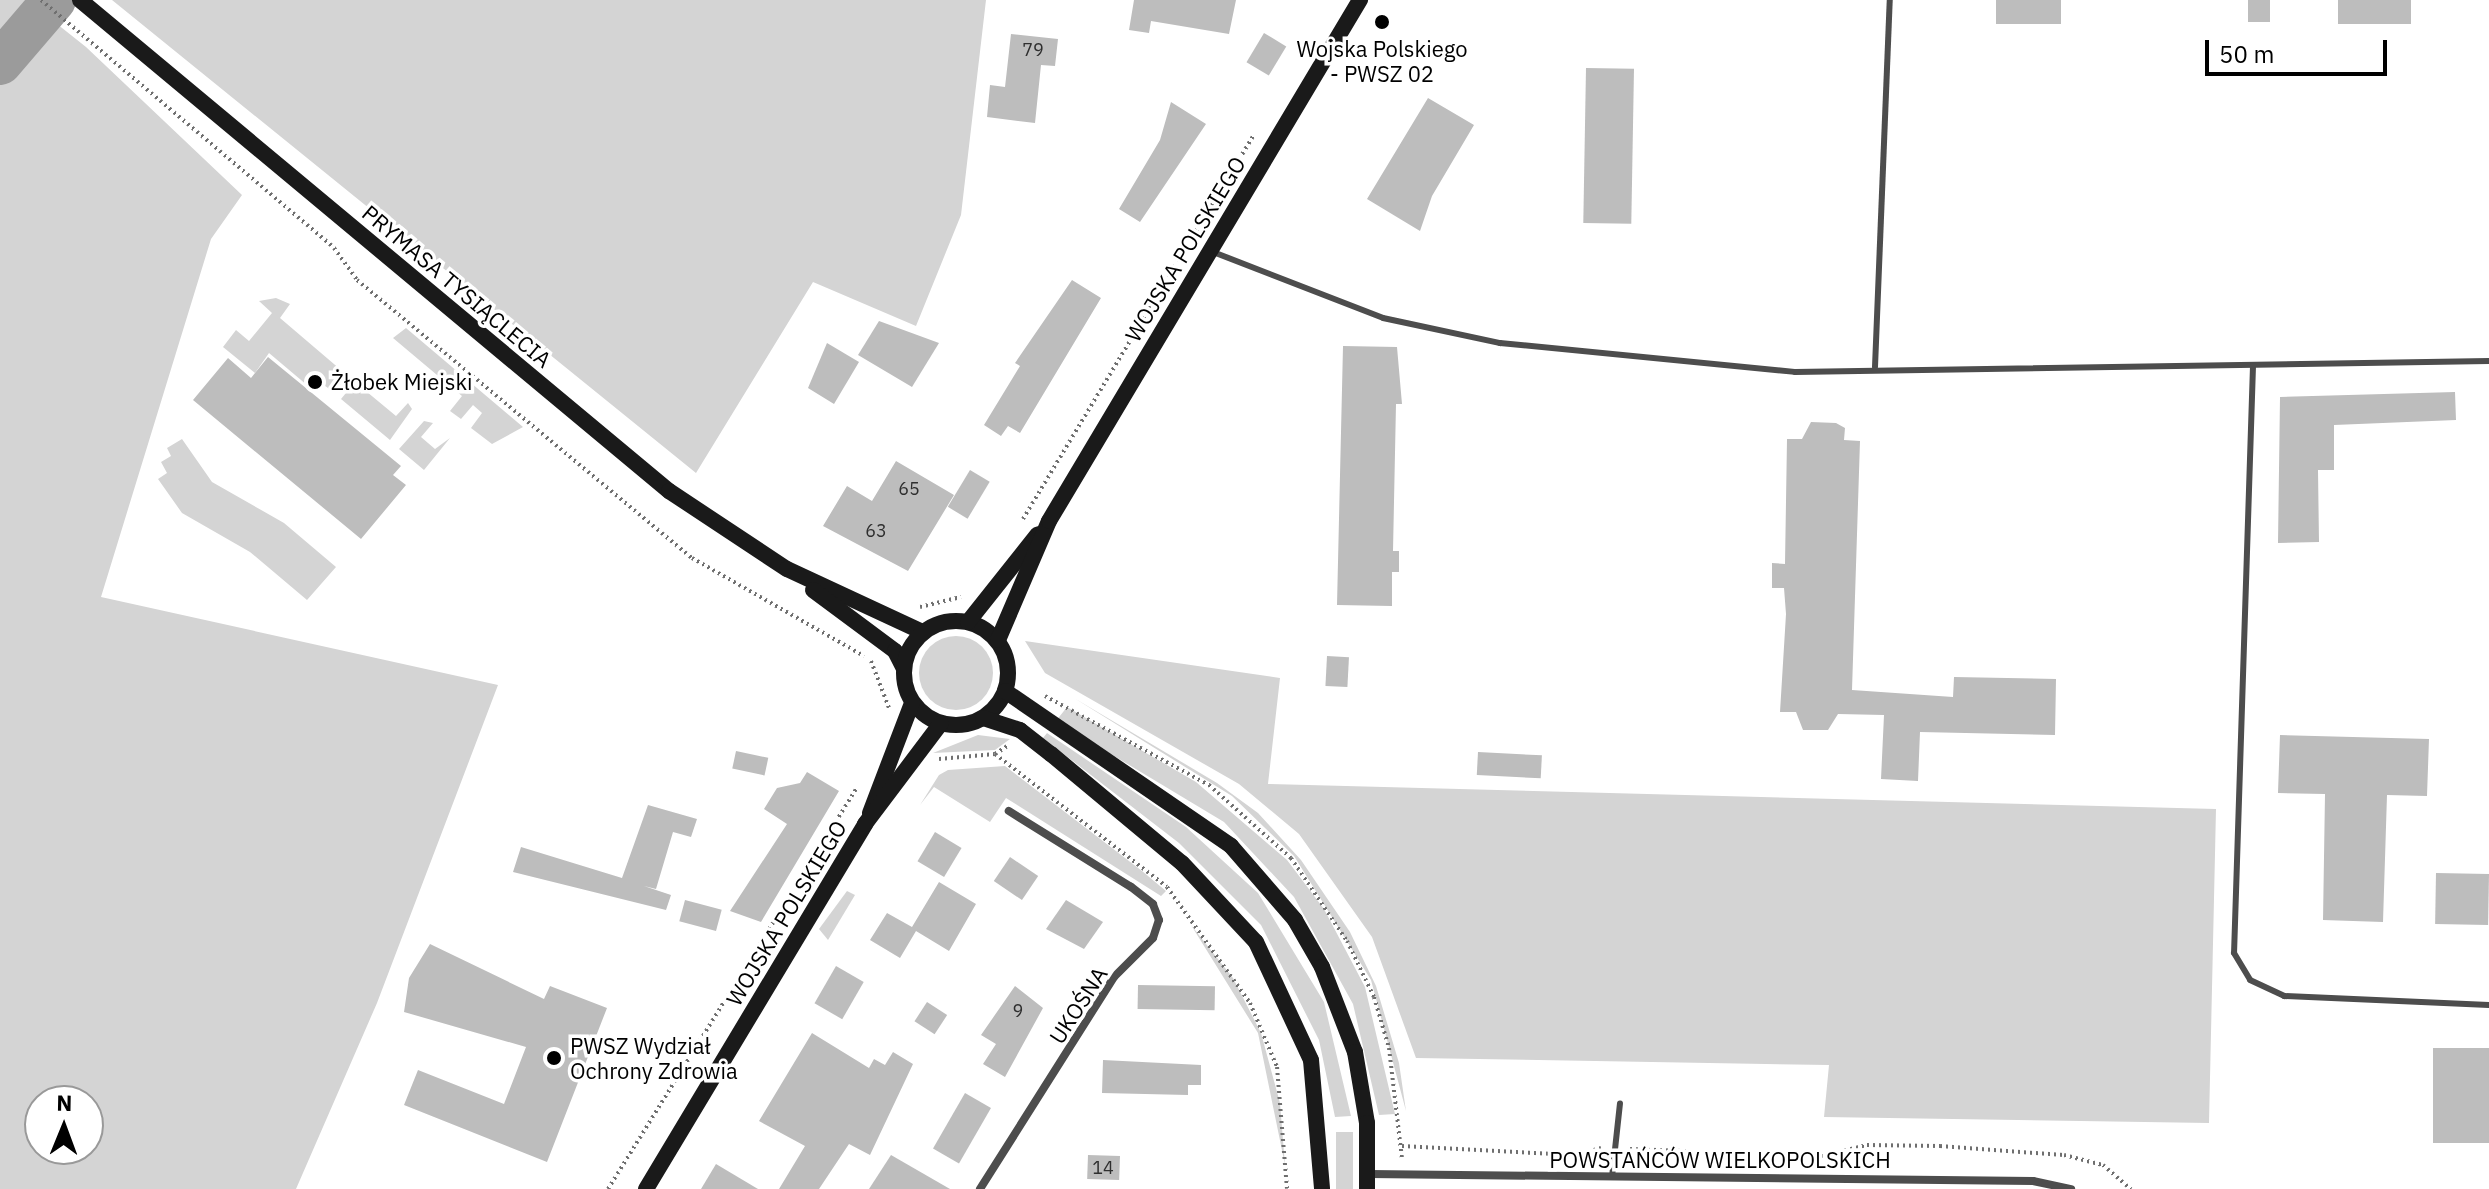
<!DOCTYPE html>
<html>
<head>
<meta charset="utf-8">
<style>
	body { margin:0 }
	#map { position:relative; width:2489px; height:1189px; overflow:hidden; background:#fff; font-family:"IBM Plex Sans",sans-serif }
	div>[style] { position:absolute }
	[style*='--x'] { left:calc(var(--x)*1px); top:calc(var(--y)*1px); width:calc(var(--w)*1px); rotate:calc(var(--a)*1deg) }
	.green>* { inset:0; background:#d4d4d4; transform-origin:0 0 }
	.round { border-radius:50% }
	.river>* { height:44px; margin:-22px; padding:0 22px; transform-origin:22px; border-radius:22px; background:#9b9b9b }
	.building>* { inset:0; background:#bdbdbd; transform-origin:0 0 }
	.path>* { height:4px; margin-top:-2px; transform-origin:0; background:repeating-linear-gradient(90deg,#6f6f6f 0 2px,transparent 0 6px) }
	.lane>* { height:6px; margin:-3px; padding:0 3px; transform-origin:3px; border-radius:3px; background:#4d4d4d }
	.street>* { height:8px; margin:-4px; padding:0 4px; transform-origin:4px; border-radius:4px; background:#4d4d4d }
	.secondary>* { height:16px; margin:-8px; padding:0 8px; transform-origin:8px; border-radius:8px; background:#1a1a1a }
	.secondary>.ring { margin:-8px; padding:0; box-sizing:content-box; background:none; border:16px solid #1a1a1a; border-radius:50% }
	.dots>* { width:22px; height:22px; translate:-50% -50%; box-sizing:border-box; border:4px solid #fff; border-radius:50% }
	span { translate:-50% -50%; white-space:nowrap; text-align:center; line-height:1.15; -webkit-text-stroke:7px #fff; paint-order:stroke }
	.number-label { font-size:18px; color:#2f2f2f }
	.number-label span { -webkit-text-stroke-width:0 }
	.poi-label { font-size:22px; color:#000 }
	.left { translate:0 -50%; text-align:left }
	.street-label { font-size:22px; color:#000 }
	.north { position:absolute; left:24px; top:1085px; width:80px; height:80px; box-sizing:border-box; background:#fff; border:2px solid #999; border-radius:50%; rotate:1deg; font-size:22px; font-weight:700; line-height:32px; text-align:center; color:#000 }
	.north::after { content:''; display:block; margin:auto; width:28px; height:36px; background:#000; clip-path:polygon(50% 0,100% 100%,50% 72%,0 100%) }
	.scale { position:absolute; left:2205px; top:40px; width:182px; height:36px; box-sizing:border-box; border:4px solid #000; border-top:0; padding-left:10px; font-size:24px; line-height:28px; white-space:nowrap; color:#000; -webkit-text-stroke:6px #fff; paint-order:stroke }
</style>
</head>
<body>
<div id="map">
	<div class="green">
		<i style="clip-path:polygon(evenodd,0 0,31px 0,40px 7px,33px 22px,47px 16px,86px 47px,242px 195px,211px 239px,101px 597px,498px 685px,377px 1003px,296px 1189px,0 1189px,0 0,88px 1101px,88px 1149px,40px 1149px,40px 1101px,88px 1101px)"></i>
		<i style="clip-path:polygon(112px 0,986px 0,961px 215px,916px 326px,813px 282px,696px 473px)"></i>
		<i style="clip-path:polygon(276px 298px,290px 304px,280px 318px,348px 376px,335px 393px,321px 383px,314px 391px,269px 353px,255px 373px,223px 347px,236px 330px,249px 341px,272px 313px,259px 301px)"></i>
		<i style="clip-path:polygon(406px 328px,523px 427px,492px 444px,471px 428px,482px 413px,473px 405px,461px 419px,450px 411px,462px 396px,393px 338px)"></i>
		<i style="clip-path:polygon(355px 382px,396px 416px,408px 403px,412px 409px,390px 440px,341px 399px)"></i>
		<i style="clip-path:polygon(424px 421px,433px 423px,421px 437px,435px 449px,450px 438px,424px 470px,399px 449px)"></i>
		<i style="clip-path:polygon(182px 439px,212px 482px,284px 523px,336px 567px,307px 600px,250px 552px,182px 513px,158px 479px,167px 473px,161px 462px,171px 456px,167px 448px)"></i>
		<i class="round" style="left:919px;top:636px;width:74px;height:74px"></i>
		<i style="clip-path:polygon(1025px 641px,1280px 678px,1268px 784px,2216px 809px,2209px 1123px,1824px 1117px,1829px 1065px,1416px 1058px,1372px 937px,1299px 834px,1239px 784px,1045px 673px)"></i>
		<i style="clip-path:polygon(1074px 698px,1217px 783px,1258px 813px,1301px 860px,1350px 932px,1376px 986px,1399px 1063px,1406px 1111px,1371px 980px,1294px 856px,1232px 796px)"></i>
		<i style="clip-path:polygon(1067px 707px,1196px 782px,1287px 860px,1324px 909px,1365px 987px,1395px 1114px,1379px 1115px,1353px 1004px,1294px 897px,1224px 822px,1056px 721px)"></i>
		<i style="clip-path:polygon(1047px 733px,1186px 827px,1258px 893px,1324px 1002px,1351px 1116px,1335px 1117px,1319px 1040px,1261px 925px,1179px 843px,1043px 738px)"></i>
		<i style="clip-path:polygon(978px 735px,1010px 739px,995px 750px,933px 753px)"></i>
		<i style="clip-path:polygon(1005px 766px,1142px 871px,1166px 891px,1161px 896px,1006px 798px,990px 822px,934px 787px,920px 805px,939px 775px,948px 770px)"></i>
		<i style="clip-path:polygon(847px 891px,855px 895px,828px 940px,819px 929px)"></i>
		<i style="clip-path:polygon(1191px 925px,1233px 978px,1261px 1033px,1280px 1103px,1285px 1165px,1258px 1033px)"></i>
		<i style="left:1353px;top:1132px;width:57px;height:17px;rotate:90deg"></i>
	</div>
	<div class="river">
		<i style="--x:0;--y:63;--w:83;--a:-49.4"></i>
	</div>
	<div class="building">
		<i style="clip-path:polygon(1134px 0,1236px 0,1229px 34px,1151px 21px,1149px 33px,1129px 30px)"></i>
		<i style="left:1996px;top:0;width:65px;height:24px"></i>
		<i style="left:2248px;top:0;width:22px;height:22px"></i>
		<i style="left:2338px;top:0;width:73px;height:24px"></i>
		<i style="left:1264px;top:33px;width:26px;height:34px;rotate:31deg"></i>
		<i style="clip-path:polygon(1011px 34px,1058px 39px,1055px 66px,1041px 65px,1035px 123px,987px 117px,990px 85px,1005px 87px)"></i>
		<i style="left:1586px;top:68px;width:48px;height:155px;rotate:1deg"></i>
		<i style="clip-path:polygon(1428px 98px,1474px 125px,1432px 196px,1420px 231px,1367px 199px)"></i>
		<i style="clip-path:polygon(1171px 102px,1206px 124px,1140px 222px,1119px 209px,1160px 140px)"></i>
		<i style="clip-path:polygon(1072px 280px,1101px 298px,1020px 433px,1008px 426px,1001px 436px,984px 425px,1020px 366px,1015px 363px)"></i>
		<i style="clip-path:polygon(879px 321px,939px 343px,912px 387px,858px 355px)"></i>
		<i style="clip-path:polygon(827px 343px,859px 362px,834px 404px,808px 388px)"></i>
		<i style="clip-path:polygon(1343px 346px,1397px 347px,1402px 404px,1396px 404px,1393px 551px,1399px 551px,1399px 572px,1392px 572px,1392px 606px,1337px 605px)"></i>
		<i style="clip-path:polygon(268px 357px,401px 466px,393px 475px,406px 485px,361px 539px,193px 400px,228px 358px,251px 378px)"></i>
		<i style="clip-path:polygon(2455px 392px,2456px 420px,2334px 425px,2334px 470px,2318px 470px,2319px 542px,2278px 543px,2280px 397px)"></i>
		<i style="clip-path:polygon(1811px 422px,1836px 423px,1845px 428px,1844px 440px,1860px 441px,1852px 690px,1953px 697px,1954px 677px,2056px 679px,2055px 735px,1920px 732px,1918px 781px,1881px 779px,1884px 715px,1838px 714px,1828px 730px,1803px 730px,1796px 712px,1780px 712px,1786px 614px,1784px 588px,1772px 588px,1772px 563px,1785px 564px,1787px 439px,1802px 439px)"></i>
		<i style="clip-path:polygon(896px 461px,954px 495px,908px 571px,823px 526px,847px 486px,872px 501px)"></i>
		<i style="left:970px;top:470px;width:23px;height:43px;rotate:31deg"></i>
		<i style="left:1327px;top:656px;width:22px;height:30px;rotate:3deg"></i>
		<i style="clip-path:polygon(2280px 735px,2429px 739px,2427px 796px,2387px 795px,2383px 922px,2323px 920px,2325px 794px,2278px 793px)"></i>
		<i style="left:736px;top:751px;width:33px;height:18px;rotate:12deg"></i>
		<i style="left:1478px;top:752px;width:64px;height:23px;rotate:3deg"></i>
		<i style="clip-path:polygon(807px 772px,839px 791px,761px 922px,730px 911px,787px 824px,764px 809px,777px 788px,800px 783px)"></i>
		<i style="clip-path:polygon(648px 805px,697px 819px,691px 837px,673px 832px,656px 889px,644px 886px,671px 895px,666px 910px,513px 872px,521px 847px,622px 878px)"></i>
		<i style="left:935px;top:832px;width:31px;height:34px;rotate:31deg"></i>
		<i style="left:1010px;top:857px;width:34px;height:29px;rotate:34deg"></i>
		<i style="left:2436px;top:873px;width:53px;height:51px;rotate:1deg"></i>
		<i style="clip-path:polygon(939px 882px,976px 904px,949px 951px,916px 931px,900px 958px,870px 940px,887px 913px,912px 927px)"></i>
		<i style="left:685px;top:900px;width:38px;height:22px;rotate:15deg"></i>
		<i style="clip-path:polygon(1066px 900px,1103px 922px,1084px 949px,1046px 929px)"></i>
		<i style="clip-path:polygon(430px 944px,544px 999px,550px 986px,607px 1008px,547px 1162px,404px 1105px,418px 1070px,504px 1104px,526px 1047px,404px 1012px,409px 978px)"></i>
		<i style="left:836px;top:966px;width:32px;height:43px;rotate:30deg"></i>
		<i style="left:1138px;top:985px;width:77px;height:24px;rotate:1deg"></i>
		<i style="clip-path:polygon(1015px 986px,1043px 1008px,1005px 1077px,983px 1064px,996px 1044px,981px 1035px)"></i>
		<i style="left:927px;top:1002px;width:24px;height:23px;rotate:33deg"></i>
		<i style="clip-path:polygon(812px 1033px,869px 1068px,874px 1059px,885px 1065px,893px 1052px,913px 1064px,870px 1155px,849px 1144px,819px 1189px,779px 1189px,805px 1146px,759px 1121px)"></i>
		<i style="left:2489px;top:1048px;width:95px;height:56px;rotate:90deg"></i>
		<i style="clip-path:polygon(1103px 1060px,1201px 1065px,1201px 1085px,1188px 1085px,1188px 1095px,1102px 1093px)"></i>
		<i style="left:965px;top:1093px;width:30px;height:64px;rotate:30deg"></i>
		<i style="clip-path:polygon(891px 1155px,950px 1189px,869px 1189px)"></i>
		<i style="left:1088px;top:1155px;width:32px;height:24px;rotate:2deg"></i>
		<i style="clip-path:polygon(716px 1164px,758px 1189px,701px 1189px)"></i>
	</div>
	<div class="path">
		<i style="--x:41;--y:0;--w:384;--a:40.2"></i>
		<i style="--x:334;--y:248;--w:39;--a:54"></i>
		<i style="--x:357;--y:280;--w:435;--a:39.7"></i>
		<i style="--x:692;--y:558;--w:198;--a:29.7"></i>
		<i style="--x:1023;--y:519;--w:447;--a:-59"></i>
		<i style="--x:920;--y:607;--w:42;--a:-13.7"></i>
		<i style="--x:871;--y:661;--w:50;--a:69"></i>
		<i style="--x:1045;--y:696;--w:187;--a:28.5"></i>
		<i style="--x:1209;--y:785;--w:110;--a:41.7"></i>
		<i style="--x:1291;--y:858;--w:100;--a:56"></i>
		<i style="--x:1347;--y:941;--w:62;--a:64.3"></i>
		<i style="--x:1374;--y:997;--w:53;--a:73.6"></i>
		<i style="--x:1389;--y:1048;--w:111;--a:83.3"></i>
		<i style="--x:995;--y:754;--w:17;--a:-33"></i>
		<i style="--x:939;--y:759;--w:56;--a:-5.1"></i>
		<i style="--x:995;--y:754;--w:217;--a:37.7"></i>
		<i style="--x:1167;--y:887;--w:143;--a:54.4"></i>
		<i style="--x:1250;--y:1003;--w:69;--a:67.1"></i>
		<i style="--x:1277;--y:1067;--w:122;--a:85.3"></i>
		<i style="--x:1402;--y:1146;--w:174;--a:3"></i>
		<i style="--x:1576;--y:1155;--w:26;--a:-16"></i>
		<i style="--x:1630;--y:1149;--w:191;--a:2.1"></i>
		<i style="--x:1821;--y:1156;--w:47;--a:-13.4"></i>
		<i style="--x:1867;--y:1145;--w:73;--a:0.8"></i>
		<i style="--x:1940;--y:1146;--w:124;--a:4.2"></i>
		<i style="--x:2064;--y:1155;--w:40;--a:14.4"></i>
		<i style="--x:2103;--y:1165;--w:37;--a:41"></i>
		<i style="--x:608;--y:1189;--w:471;--a:-58.2"></i>
	</div>
	<div class="lane">
		<i style="--x:1213;--y:252;--w:182;--a:21.2"></i>
		<i style="--x:1383;--y:318;--w:120;--a:12.1"></i>
		<i style="--x:1500;--y:343;--w:296;--a:5.6"></i>
		<i style="--x:1795;--y:372;--w:694;--a:-0.91"></i>
		<i style="--x:2253;--y:366;--w:587;--a:91.85"></i>
		<i style="--x:2234;--y:953;--w:31;--a:59"></i>
		<i style="--x:2250;--y:980;--w:38;--a:25"></i>
		<i style="--x:2284;--y:996;--w:205;--a:2.5"></i>
		<i style="--x:1875;--y:367;--w:367;--a:-87.7"></i>
		<i style="--x:1612;--y:1177;--w:74;--a:-83.8"></i>
	</div>
	<div class="street">
		<i style="--x:1369;--y:1174;--w:664;--a:0.6"></i>
		<i style="--x:2033;--y:1181;--w:39;--a:12"></i>
		<i style="--x:980;--y:1189;--w:251;--a:-57.7"></i>
		<i style="--x:1114;--y:977;--w:55;--a:-45"></i>
		<i style="--x:1153;--y:938;--w:19;--a:-72"></i>
		<i style="--x:1159;--y:920;--w:17;--a:-111"></i>
		<i style="--x:1153;--y:904;--w:28;--a:-142"></i>
		<i style="--x:1131;--y:887;--w:144;--a:-148.1"></i>
	</div>
	<div class="secondary">
		<i style="--x:80;--y:0;--w:767;--a:39.82"></i>
		<i style="--x:669;--y:491;--w:141;--a:33.5"></i>
		<i style="--x:787;--y:569;--w:150;--a:24.9"></i>
		<i style="--x:813;--y:590;--w:102;--a:36.6"></i>
		<i style="--x:895;--y:651;--w:18;--a:63"></i>
		<i class="ring" style="left:904px;top:621px;width:88px;height:88px"></i>
		<i style="--x:968;--y:622;--w:112;--a:-51.5"></i>
		<i style="--x:998;--y:640;--w:129;--a:-66.8"></i>
		<i style="--x:1049;--y:521;--w:607;--a:-59.17"></i>
		<i style="--x:1005;--y:691;--w:274;--a:34.4"></i>
		<i style="--x:1231;--y:846;--w:98;--a:49.1"></i>
		<i style="--x:1295;--y:920;--w:54;--a:60.1"></i>
		<i style="--x:1322;--y:967;--w:91;--a:68.8"></i>
		<i style="--x:1355;--y:1052;--w:72;--a:80.4"></i>
		<i style="--x:1367;--y:1123;--w:66;--a:90"></i>
		<i style="--x:983;--y:718;--w:39;--a:18"></i>
		<i style="--x:1020;--y:730;--w:39;--a:38"></i>
		<i style="--x:1051;--y:754;--w:170;--a:39.8"></i>
		<i style="--x:1182;--y:863;--w:108;--a:46.9"></i>
		<i style="--x:1256;--y:942;--w:130;--a:65"></i>
		<i style="--x:1311;--y:1060;--w:129;--a:85.1"></i>
		<i style="--x:870;--y:813;--w:118;--a:-69.1"></i>
		<i style="--x:646;--y:1189;--w:426;--a:-59"></i>
		<i style="--x:865;--y:824;--w:126;--a:-53"></i>
	</div>
	<div class="dots">
		<i style="left:1382px;top:22px;background:#000"></i>
		<i style="left:315px;top:382px;background:#000"></i>
		<i style="left:554px;top:1058px;background:#000"></i>
	</div>
	<div class="number-label">
		<span style="left:1033px;top:50px">79</span>
		<span style="left:909px;top:489px">65</span>
		<span style="left:876px;top:531px">63</span>
		<span style="left:1018px;top:1011px">9</span>
		<span style="left:1103px;top:1168px">14</span>
	</div>
	<div class="poi-label">
		<span style="left:1382px;top:61px">Wojska Polskiego<br>- PWSZ 02</span>
		<span class="left" style="left:331px;top:382px">Żłobek Miejski</span>
		<span class="left" style="left:570px;top:1058px">PWSZ Wydział<br>Ochrony Zdrowia</span>
	</div>
	<div class="street-label">
		<span style="left:1185px;top:249px;rotate:-59deg">WOJSKA POLSKIEGO</span>
		<span style="left:457px;top:286px;rotate:40deg">PRYMASA TYSIĄCLECIA</span>
		<span style="left:786px;top:913px;rotate:-59deg">WOJSKA POLSKIEGO</span>
		<span style="left:1078px;top:1005px;rotate:-57deg">UKOŚNA</span>
		<span style="left:1720px;top:1160px">POWSTAŃCÓW WIELKOPOLSKICH</span>
	</div>
	<div class="north">N</div>
	<div class="scale">50 m</div>
</div>
</body>
</html>
